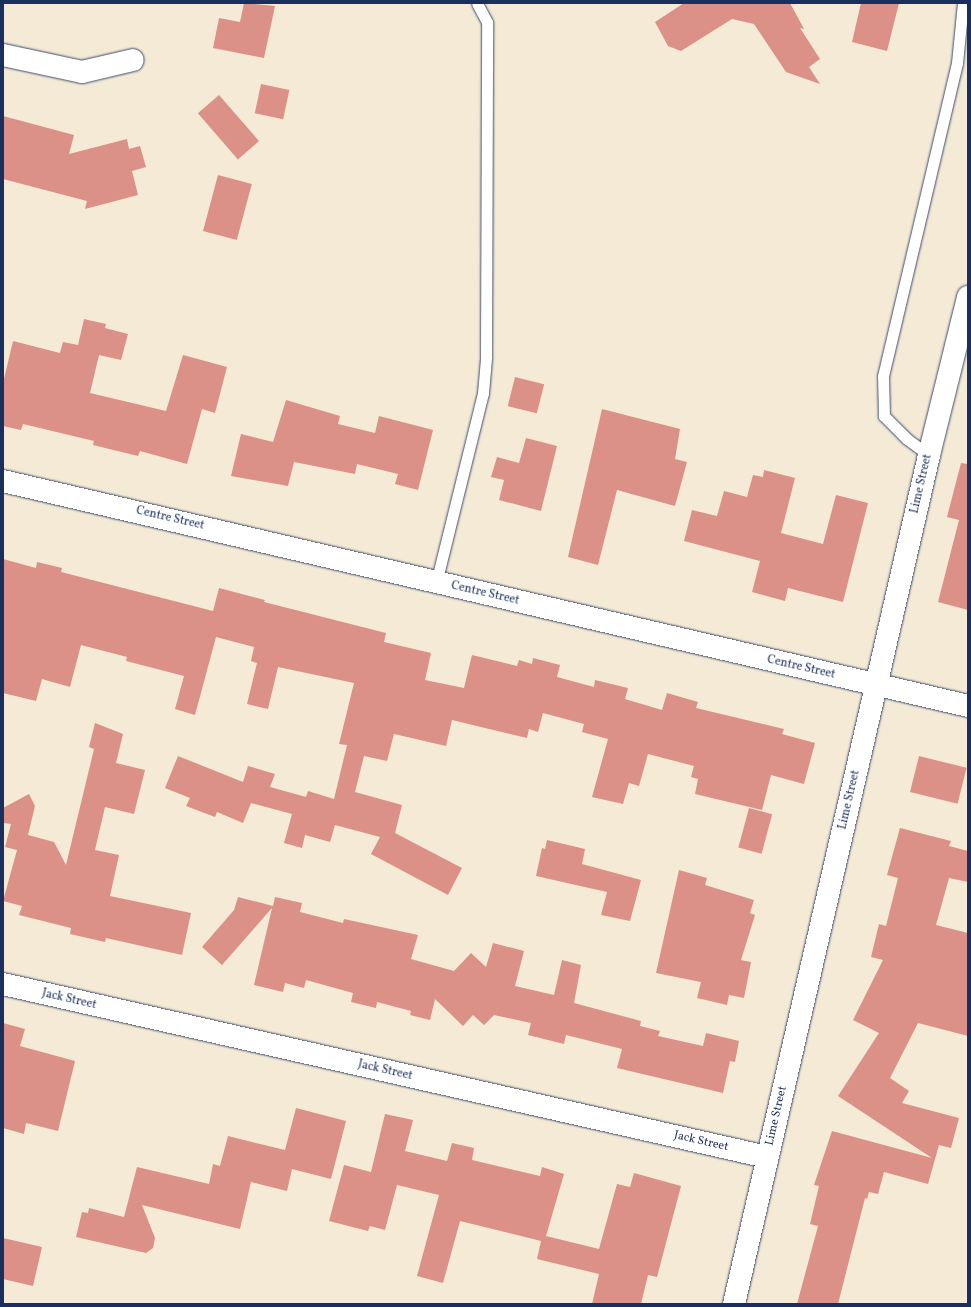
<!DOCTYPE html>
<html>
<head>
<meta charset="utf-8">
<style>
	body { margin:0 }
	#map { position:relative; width:971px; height:1307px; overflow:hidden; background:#f4ead5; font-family:Vollkorn,serif }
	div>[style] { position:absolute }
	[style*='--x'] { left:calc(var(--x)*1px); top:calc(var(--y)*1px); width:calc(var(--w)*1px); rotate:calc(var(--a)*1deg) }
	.building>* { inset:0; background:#db9188; transform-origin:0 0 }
	.roads { filter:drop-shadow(0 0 1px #3c4b70) drop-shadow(0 0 1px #3c4b70) }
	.service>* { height:11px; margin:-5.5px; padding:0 5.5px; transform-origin:5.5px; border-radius:5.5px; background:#fff }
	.minor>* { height:22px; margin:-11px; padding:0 11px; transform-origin:11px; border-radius:11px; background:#fff }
	.tertiary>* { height:22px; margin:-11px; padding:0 11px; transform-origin:11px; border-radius:11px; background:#fff }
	span { translate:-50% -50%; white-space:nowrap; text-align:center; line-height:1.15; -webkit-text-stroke:4px #fff; paint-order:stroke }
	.street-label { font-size:12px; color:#1b2f5e }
	.frame { position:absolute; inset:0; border:4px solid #1b2f5e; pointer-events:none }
</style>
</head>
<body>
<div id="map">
	<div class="building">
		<i style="clip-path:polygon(244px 3px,275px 6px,264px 58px,213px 48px,219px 18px,240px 22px)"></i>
		<i style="clip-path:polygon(684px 3px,790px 3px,804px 29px,800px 28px,820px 59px,809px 67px,820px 84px,786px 72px,754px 24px,732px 19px,681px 51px,668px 46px,655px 22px)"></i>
		<i style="clip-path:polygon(861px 3px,899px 3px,887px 51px,852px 42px)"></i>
		<i style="left:261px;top:84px;width:29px;height:30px;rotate:12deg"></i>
		<i style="left:219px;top:95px;width:61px;height:28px;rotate:49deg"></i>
		<i style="clip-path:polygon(3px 116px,74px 135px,69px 154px,127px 139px,129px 149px,140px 146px,146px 167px,132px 171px,138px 195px,85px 209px,87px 201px,3px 179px)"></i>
		<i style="left:218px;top:175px;width:35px;height:58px;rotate:15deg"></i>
		<i style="clip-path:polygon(84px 319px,106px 324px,105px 328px,128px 334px,121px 360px,99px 355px,90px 393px,166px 411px,183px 355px,227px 367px,215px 413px,202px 409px,187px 464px,140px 451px,138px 456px,93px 445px,94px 441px,23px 424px,21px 430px,3px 426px,3px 383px,13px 341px,60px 353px,63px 342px,78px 345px)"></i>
		<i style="left:515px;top:377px;width:30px;height:30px;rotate:14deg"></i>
		<i style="clip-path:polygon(286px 400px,340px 416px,338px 424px,375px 433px,379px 416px,433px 430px,418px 490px,395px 484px,398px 474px,357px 464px,355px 474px,294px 462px,288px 486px,231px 476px,241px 434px,273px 442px)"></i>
		<i style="clip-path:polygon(602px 409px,680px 429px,675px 459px,687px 462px,675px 506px,617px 490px,598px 565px,568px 557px)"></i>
		<i style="clip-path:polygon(526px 438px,557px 446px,541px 511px,499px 500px,504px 480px,491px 477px,497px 457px,519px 463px)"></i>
		<i style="clip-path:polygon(961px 463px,968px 464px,968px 610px,938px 602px,959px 520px,947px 517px)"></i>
		<i style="clip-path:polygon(764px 470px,795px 478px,781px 533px,823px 544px,836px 495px,868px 503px,843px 602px,788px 588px,785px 601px,752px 592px,760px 561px,684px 541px,692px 510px,717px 516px,724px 491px,747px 497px,753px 475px,763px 477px)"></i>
		<i style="clip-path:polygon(3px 559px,36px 568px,37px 562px,62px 568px,61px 572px,213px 611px,219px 588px,265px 600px,264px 602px,386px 633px,384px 642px,431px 653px,425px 680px,464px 688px,472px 655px,517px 666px,519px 660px,532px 664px,533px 658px,560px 665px,557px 677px,594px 687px,595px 680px,628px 688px,625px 699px,662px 710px,667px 693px,698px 702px,696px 708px,784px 729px,782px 734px,815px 743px,804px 784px,771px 775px,762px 810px,695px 794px,698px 779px,691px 777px,694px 766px,648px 754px,639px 786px,629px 783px,623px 804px,592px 797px,608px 739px,582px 732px,584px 724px,543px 713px,538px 732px,529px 729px,527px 738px,452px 720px,446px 746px,394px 734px,387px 761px,364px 756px,355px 792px,402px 805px,395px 833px,462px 868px,448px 895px,371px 854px,380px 837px,335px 825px,330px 842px,305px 835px,302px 848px,284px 843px,292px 814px,251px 803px,243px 823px,217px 812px,215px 817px,186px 806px,190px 798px,165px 788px,178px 756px,243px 782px,248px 766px,275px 774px,270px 787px,306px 797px,308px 791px,334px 799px,347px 745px,339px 744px,354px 683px,278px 667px,268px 709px,247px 704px,257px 663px,251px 661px,254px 647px,216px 637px,195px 715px,175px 709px,184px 676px,126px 661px,127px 657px,81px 645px,70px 687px,42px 679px,36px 701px,3px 693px)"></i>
		<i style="clip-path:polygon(95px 723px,123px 734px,116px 763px,145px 770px,134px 814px,105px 807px,95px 850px,119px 855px,110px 896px,191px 913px,182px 955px,106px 938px,105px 942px,70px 934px,71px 928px,19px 915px,22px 906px,3px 901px,17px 850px,5px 847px,11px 824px,3px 823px,3px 808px,29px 794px,35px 806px,28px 835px,54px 842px,66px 865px,94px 749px,89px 747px)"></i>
		<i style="left:919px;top:756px;width:49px;height:37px;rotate:14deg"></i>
		<i style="left:749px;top:808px;width:24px;height:41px;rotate:15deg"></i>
		<i style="clip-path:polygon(900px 828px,951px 841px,949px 846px,968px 851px,968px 882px,949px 878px,936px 925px,968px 933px,968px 1036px,918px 1023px,890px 1078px,909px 1091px,902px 1103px,959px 1118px,951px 1148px,939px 1145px,928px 1184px,884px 1172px,878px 1194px,869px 1192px,867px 1199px,865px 1198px,838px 1304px,797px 1304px,818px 1226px,810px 1224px,819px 1186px,814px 1185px,832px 1131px,932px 1158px,838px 1096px,879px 1033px,853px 1020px,883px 960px,871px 957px,879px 924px,886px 926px,898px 878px,887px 875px)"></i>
		<i style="clip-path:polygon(547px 840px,585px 849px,582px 864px,641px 880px,630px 921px,601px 915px,607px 892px,536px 876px,542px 848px,545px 849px)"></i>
		<i style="clip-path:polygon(679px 870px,707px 878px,705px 885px,754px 900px,750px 913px,755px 915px,741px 960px,751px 962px,744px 998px,729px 995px,727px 1005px,697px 998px,701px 982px,656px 973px)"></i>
		<i style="clip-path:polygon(238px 897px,273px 906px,275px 897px,302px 903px,300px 912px,343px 923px,344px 919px,418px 935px,411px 959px,454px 971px,471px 953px,486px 967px,493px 943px,524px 951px,515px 986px,554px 995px,562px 960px,581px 965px,574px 1003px,641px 1021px,640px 1026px,660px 1031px,658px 1036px,703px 1046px,706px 1033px,739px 1041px,735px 1062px,730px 1061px,723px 1093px,617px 1068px,622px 1049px,566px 1035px,564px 1044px,528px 1035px,531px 1023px,494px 1015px,484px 1025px,473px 1015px,463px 1026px,435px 999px,430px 1020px,410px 1015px,411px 1011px,377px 1002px,376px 1008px,351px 1002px,353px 993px,306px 980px,304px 988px,285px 983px,283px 992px,254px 985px,272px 908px,222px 965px,202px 947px,234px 910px)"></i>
		<i style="clip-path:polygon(3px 1023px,25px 1029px,20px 1046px,75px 1061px,58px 1131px,26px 1123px,24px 1134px,3px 1128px)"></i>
		<i style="clip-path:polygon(296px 1108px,346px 1121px,331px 1179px,292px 1169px,287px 1191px,251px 1182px,240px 1229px,142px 1205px,155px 1238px,153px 1248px,146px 1253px,76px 1237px,82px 1212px,88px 1213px,89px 1208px,124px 1217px,137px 1167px,209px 1184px,213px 1164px,220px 1166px,228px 1136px,285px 1150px)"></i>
		<i style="clip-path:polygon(385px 1114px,413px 1120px,405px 1151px,447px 1161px,452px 1143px,474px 1148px,472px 1160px,540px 1176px,542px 1167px,564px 1174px,546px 1236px,599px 1249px,617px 1184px,630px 1187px,634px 1173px,681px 1186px,657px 1277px,648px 1275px,641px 1304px,592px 1304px,599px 1274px,537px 1259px,541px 1241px,460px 1221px,443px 1283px,417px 1276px,439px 1195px,397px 1185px,385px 1230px,370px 1226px,368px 1231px,329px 1221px,344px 1165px,371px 1172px)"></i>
		<i style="clip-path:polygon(3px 1238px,42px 1247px,33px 1286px,3px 1279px)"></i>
	</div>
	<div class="roads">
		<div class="service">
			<i style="--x:929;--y:455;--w:27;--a:-144"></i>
			<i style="--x:907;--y:439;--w:33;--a:-135"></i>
			<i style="--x:884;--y:416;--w:40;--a:-91.4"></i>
			<i style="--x:883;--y:376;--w:322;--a:-76.7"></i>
			<i style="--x:957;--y:63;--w:60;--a:-84.3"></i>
			<i style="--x:436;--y:583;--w:196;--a:-76.1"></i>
			<i style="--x:483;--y:393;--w:37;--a:-85"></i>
			<i style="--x:486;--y:356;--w:334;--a:-89.8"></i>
			<i style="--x:487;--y:22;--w:21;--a:-118"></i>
		</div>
		<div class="minor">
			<i style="--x:3;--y:55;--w:81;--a:12.1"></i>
			<i style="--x:82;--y:72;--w:52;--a:-13.2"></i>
			<i style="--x:3;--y:984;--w:783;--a:12.76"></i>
			<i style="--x:734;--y:1304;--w:871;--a:-77.06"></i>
			<i style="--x:929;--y:455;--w:163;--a:-76.1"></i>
		</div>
		<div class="tertiary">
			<i style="--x:3;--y:481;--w:991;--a:13.12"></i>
		</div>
	</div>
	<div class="street-label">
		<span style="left:922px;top:484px;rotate:-77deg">Lime Street</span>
		<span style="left:170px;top:519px;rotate:13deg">Centre Street</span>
		<span style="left:485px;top:594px;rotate:13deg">Centre Street</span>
		<span style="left:801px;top:668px;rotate:13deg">Centre Street</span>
		<span style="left:850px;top:800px;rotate:-77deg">Lime Street</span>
		<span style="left:69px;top:1000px;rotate:13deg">Jack Street</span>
		<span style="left:385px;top:1071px;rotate:13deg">Jack Street</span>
		<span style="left:777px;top:1116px;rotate:-77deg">Lime Street</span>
		<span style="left:701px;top:1142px;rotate:13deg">Jack Street</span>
	</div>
	<div class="frame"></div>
</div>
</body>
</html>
